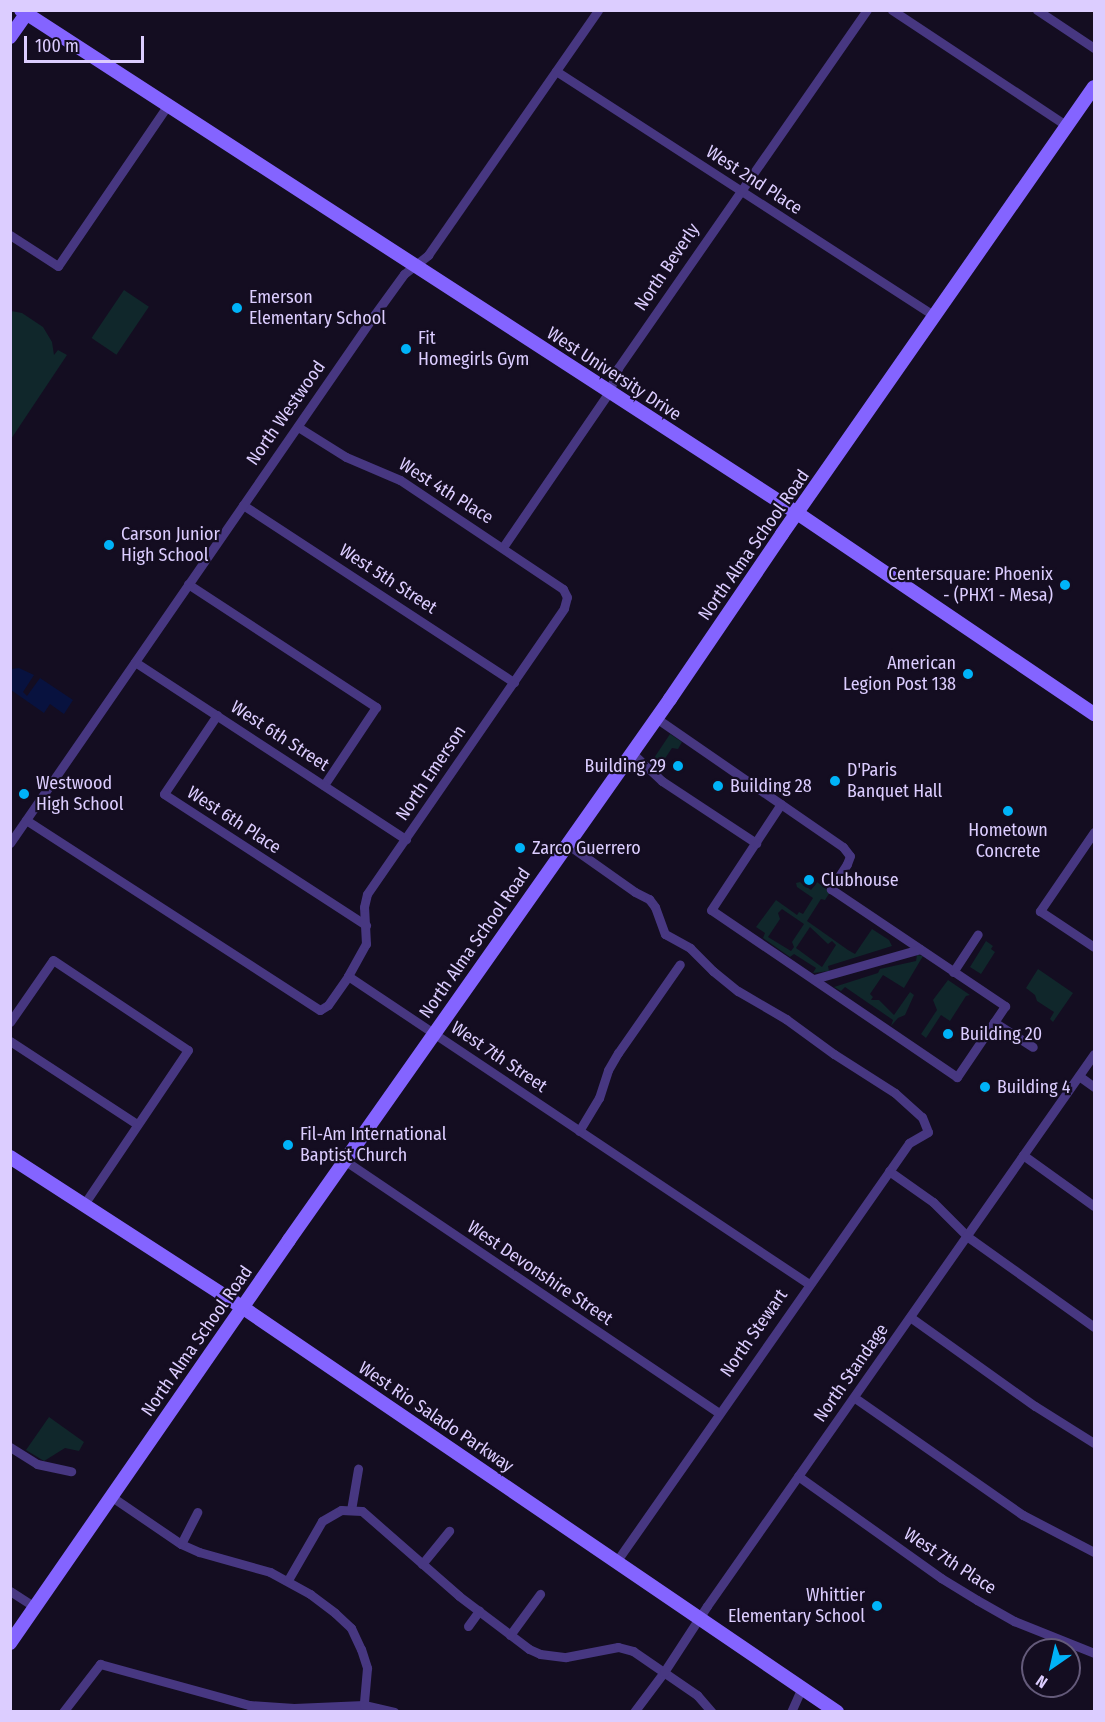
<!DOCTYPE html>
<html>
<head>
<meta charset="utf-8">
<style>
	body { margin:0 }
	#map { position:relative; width:1105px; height:1722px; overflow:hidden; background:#140d21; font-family:"Fira Sans Condensed",sans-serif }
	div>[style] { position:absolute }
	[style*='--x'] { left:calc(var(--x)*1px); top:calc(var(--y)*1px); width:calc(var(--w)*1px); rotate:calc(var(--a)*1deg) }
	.green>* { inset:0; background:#10272b; transform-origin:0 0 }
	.water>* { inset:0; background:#08123f }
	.street>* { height:9px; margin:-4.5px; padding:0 4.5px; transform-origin:4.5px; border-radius:4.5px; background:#473781 }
	.secondary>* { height:14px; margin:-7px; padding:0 7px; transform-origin:7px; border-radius:7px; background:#8464ff }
	.dots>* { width:16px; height:16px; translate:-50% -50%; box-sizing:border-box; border:3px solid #140d21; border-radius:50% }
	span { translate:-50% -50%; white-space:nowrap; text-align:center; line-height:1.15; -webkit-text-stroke:4.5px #140d21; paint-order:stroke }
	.street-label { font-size:18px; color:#dccdff }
	.poi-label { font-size:18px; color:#dccdff }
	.left { translate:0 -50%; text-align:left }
	.right { translate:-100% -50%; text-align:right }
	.frame { position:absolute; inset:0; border:12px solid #dccdff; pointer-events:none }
	.north { position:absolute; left:1021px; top:1638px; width:60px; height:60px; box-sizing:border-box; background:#140d21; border:2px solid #645a7a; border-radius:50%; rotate:214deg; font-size:16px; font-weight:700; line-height:24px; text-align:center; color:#dccdff }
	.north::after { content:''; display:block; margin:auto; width:21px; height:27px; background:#00b3f8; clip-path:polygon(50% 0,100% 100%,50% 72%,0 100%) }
	.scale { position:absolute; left:24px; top:36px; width:120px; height:27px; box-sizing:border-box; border:3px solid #dccdff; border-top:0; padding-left:8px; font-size:18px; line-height:21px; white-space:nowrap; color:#dccdff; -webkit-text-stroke:4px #140d21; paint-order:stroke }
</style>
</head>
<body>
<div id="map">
	<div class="green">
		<i style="left:124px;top:290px;width:30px;height:58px;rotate:34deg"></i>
		<i style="clip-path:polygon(11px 311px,22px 313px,43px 327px,52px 342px,54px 355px,58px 350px,67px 355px,11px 439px)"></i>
		<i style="clip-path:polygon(670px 734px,682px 742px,678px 749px,672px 748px,658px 769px,652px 761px)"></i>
		<i style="clip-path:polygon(evenodd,800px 882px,811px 890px,817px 882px,830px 892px,825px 900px,821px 899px,807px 921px,848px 950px,855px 954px,872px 929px,889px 940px,892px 946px,828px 966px,829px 971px,813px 973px,816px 968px,794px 954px,790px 957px,763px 938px,765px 933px,756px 927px,776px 900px,797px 915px,799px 912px,803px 914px,813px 898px,797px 887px,796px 883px,800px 882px,782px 909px,804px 924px,792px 942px,794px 947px,791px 951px,768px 937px,780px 919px,778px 913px,782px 909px,800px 882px,810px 927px,828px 944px,832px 941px,836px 945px,822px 967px,796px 948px,810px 927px)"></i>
		<i style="clip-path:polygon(986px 941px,993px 946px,991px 949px,995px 952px,981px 974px,970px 967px)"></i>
		<i style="clip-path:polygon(917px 955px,923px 956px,904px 988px,883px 975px,870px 994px,873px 997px,871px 1000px,879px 1000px,894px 1015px,910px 992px,914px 995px,905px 1015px,898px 1018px,891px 1026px,893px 1020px,845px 987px,841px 991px,834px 987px,878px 973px,880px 969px,916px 961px)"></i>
		<i style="clip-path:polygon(1038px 969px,1073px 993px,1053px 1022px,1050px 1019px,1054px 1012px,1037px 1001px,1035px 995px,1026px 988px)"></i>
		<i style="clip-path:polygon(948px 980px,970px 995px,966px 996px,950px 1021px,941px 1015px,926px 1038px,921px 1034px,937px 1010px,933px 1000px)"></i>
		<i style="clip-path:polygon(49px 1417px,84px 1442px,79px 1451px,65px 1448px,44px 1461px,26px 1450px)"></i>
	</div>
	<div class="water">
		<i style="clip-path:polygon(19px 668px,34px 675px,23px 692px,27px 696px,40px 678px,73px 700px,64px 714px,50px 704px,44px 713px,11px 690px,11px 669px)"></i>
	</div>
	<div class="street">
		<i style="--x:892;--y:10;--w:210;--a:33.5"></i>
		<i style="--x:1037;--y:10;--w:69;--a:33.7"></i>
		<i style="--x:556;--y:71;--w:451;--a:32.9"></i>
		<i style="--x:10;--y:235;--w:57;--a:32.9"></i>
		<i style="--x:58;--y:266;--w:194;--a:-55.7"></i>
		<i style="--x:243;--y:505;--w:324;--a:33.2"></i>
		<i style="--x:503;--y:547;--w:188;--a:-55.6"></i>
		<i style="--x:609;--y:392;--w:26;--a:-69"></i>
		<i style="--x:618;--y:368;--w:436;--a:-55.2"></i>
		<i style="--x:188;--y:584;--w:225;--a:33.2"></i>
		<i style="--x:376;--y:707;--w:94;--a:123.7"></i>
		<i style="--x:135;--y:662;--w:324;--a:33.2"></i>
		<i style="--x:217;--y:715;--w:95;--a:123.9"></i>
		<i style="--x:164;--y:794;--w:241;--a:33"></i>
		<i style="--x:656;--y:718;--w:227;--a:34.6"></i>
		<i style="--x:843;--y:847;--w:11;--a:52"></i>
		<i style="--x:850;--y:856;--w:9;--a:111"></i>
		<i style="--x:847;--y:864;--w:30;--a:123"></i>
		<i style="--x:831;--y:889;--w:210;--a:33.9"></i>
		<i style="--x:1005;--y:1006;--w:86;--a:124.1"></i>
		<i style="--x:957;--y:1077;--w:297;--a:-145.8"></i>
		<i style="--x:711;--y:910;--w:127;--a:-56.6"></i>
		<i style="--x:632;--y:753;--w:41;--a:43"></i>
		<i style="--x:662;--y:781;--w:113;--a:33.4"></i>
		<i style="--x:26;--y:820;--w:350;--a:32.9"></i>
		<i style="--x:320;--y:1010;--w:9;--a:-32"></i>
		<i style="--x:328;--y:1005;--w:35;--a:-55"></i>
		<i style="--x:348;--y:976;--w:37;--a:-61"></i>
		<i style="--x:366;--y:944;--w:37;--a:-93"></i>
		<i style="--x:364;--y:907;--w:13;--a:-77"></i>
		<i style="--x:367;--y:894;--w:347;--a:-55.4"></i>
		<i style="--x:564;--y:608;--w:11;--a:-75"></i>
		<i style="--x:567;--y:597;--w:9;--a:-117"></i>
		<i style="--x:563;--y:589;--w:196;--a:-146.2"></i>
		<i style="--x:400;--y:480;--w:59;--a:-156.9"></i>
		<i style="--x:346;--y:457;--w:57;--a:-148"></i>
		<i style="--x:1094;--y:832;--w:96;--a:124.4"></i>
		<i style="--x:1040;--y:911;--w:65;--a:33.7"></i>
		<i style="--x:10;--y:843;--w:643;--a:-55.4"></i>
		<i style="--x:375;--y:314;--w:49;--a:-54.1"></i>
		<i style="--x:404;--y:274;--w:31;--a:-38"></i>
		<i style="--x:428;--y:255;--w:298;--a:-55.2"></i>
		<i style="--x:567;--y:844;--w:83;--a:35.2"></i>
		<i style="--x:635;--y:892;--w:16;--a:27"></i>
		<i style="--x:649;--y:899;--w:10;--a:53"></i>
		<i style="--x:655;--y:907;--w:29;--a:70"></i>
		<i style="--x:665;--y:934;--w:29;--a:29"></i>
		<i style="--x:690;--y:948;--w:33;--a:45"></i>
		<i style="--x:713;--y:971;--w:32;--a:39"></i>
		<i style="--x:738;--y:991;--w:56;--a:30.3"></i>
		<i style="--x:786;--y:1019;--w:59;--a:36.1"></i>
		<i style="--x:834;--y:1054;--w:72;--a:32.6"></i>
		<i style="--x:895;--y:1093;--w:36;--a:42"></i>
		<i style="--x:922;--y:1117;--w:16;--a:68"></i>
		<i style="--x:928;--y:1132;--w:22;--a:150"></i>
		<i style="--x:909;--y:1143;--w:511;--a:124.96"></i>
		<i style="--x:953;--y:972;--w:45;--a:-56.7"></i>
		<i style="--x:348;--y:976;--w:554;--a:33.75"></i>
		<i style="--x:814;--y:979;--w:110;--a:-15.8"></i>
		<i style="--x:10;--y:1022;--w:75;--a:-55.3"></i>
		<i style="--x:53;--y:960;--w:162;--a:33.7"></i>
		<i style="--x:188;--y:1050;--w:186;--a:124"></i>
		<i style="--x:994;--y:1022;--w:46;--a:32.7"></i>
		<i style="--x:10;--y:1041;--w:152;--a:33.2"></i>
		<i style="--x:1079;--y:1076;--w:19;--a:36"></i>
		<i style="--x:579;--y:1131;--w:39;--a:-59"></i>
		<i style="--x:599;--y:1098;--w:29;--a:-72"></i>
		<i style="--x:608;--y:1070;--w:20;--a:-60"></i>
		<i style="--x:618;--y:1053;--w:108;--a:-55.1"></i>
		<i style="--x:1023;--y:1155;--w:87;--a:35.7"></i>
		<i style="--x:344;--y:1160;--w:451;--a:34"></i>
		<i style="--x:889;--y:1171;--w:54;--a:35.2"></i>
		<i style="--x:933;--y:1202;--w:49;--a:45"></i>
		<i style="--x:968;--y:1237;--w:155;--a:35.5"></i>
		<i style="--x:910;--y:1317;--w:153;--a:35.5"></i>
		<i style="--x:1035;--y:1406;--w:70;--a:32.1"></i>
		<i style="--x:855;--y:1398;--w:205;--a:34.9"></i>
		<i style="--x:1023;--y:1515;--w:80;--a:27.5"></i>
		<i style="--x:10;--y:1447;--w:32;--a:32"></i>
		<i style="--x:37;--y:1464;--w:35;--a:12"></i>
		<i style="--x:798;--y:1476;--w:176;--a:35.5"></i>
		<i style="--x:941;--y:1578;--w:42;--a:31.4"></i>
		<i style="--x:977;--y:1600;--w:43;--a:29.6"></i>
		<i style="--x:1014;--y:1621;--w:86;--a:21.8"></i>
		<i style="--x:112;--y:1497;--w:83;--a:34.3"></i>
		<i style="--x:181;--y:1544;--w:20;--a:24"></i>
		<i style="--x:199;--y:1552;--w:74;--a:15.7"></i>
		<i style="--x:270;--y:1572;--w:46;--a:28.8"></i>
		<i style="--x:310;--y:1594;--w:31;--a:37"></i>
		<i style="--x:335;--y:1613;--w:22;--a:43"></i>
		<i style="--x:351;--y:1628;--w:23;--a:65"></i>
		<i style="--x:361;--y:1649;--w:20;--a:72"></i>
		<i style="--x:367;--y:1668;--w:37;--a:95"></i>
		<i style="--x:351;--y:1510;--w:42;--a:-80.3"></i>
		<i style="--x:181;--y:1544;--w:36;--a:-63"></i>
		<i style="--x:422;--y:1564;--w:43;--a:-50.7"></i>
		<i style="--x:288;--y:1580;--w:68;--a:-60"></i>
		<i style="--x:322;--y:1521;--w:22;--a:-30"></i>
		<i style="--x:341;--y:1510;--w:21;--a:3"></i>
		<i style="--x:362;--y:1511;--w:129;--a:41.2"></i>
		<i style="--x:459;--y:1596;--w:88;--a:37.1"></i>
		<i style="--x:529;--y:1649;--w:12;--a:24"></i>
		<i style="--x:540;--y:1654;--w:26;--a:7"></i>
		<i style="--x:566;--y:1657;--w:53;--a:-10.9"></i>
		<i style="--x:618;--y:1647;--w:16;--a:15"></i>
		<i style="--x:633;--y:1651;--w:78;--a:34.5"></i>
		<i style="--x:697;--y:1695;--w:23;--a:49"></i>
		<i style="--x:10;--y:1591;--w:30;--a:33"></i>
		<i style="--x:468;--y:1626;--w:19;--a:-54"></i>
		<i style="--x:510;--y:1635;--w:51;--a:-53.8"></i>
		<i style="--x:63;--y:1712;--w:61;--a:-52.4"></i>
		<i style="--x:100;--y:1664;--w:155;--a:15.4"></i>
		<i style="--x:249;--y:1705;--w:45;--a:3.8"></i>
		<i style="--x:294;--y:1708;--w:70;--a:-2.5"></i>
		<i style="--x:364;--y:1705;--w:31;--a:13"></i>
		<i style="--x:634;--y:1712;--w:50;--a:-53.1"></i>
		<i style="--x:664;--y:1672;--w:79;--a:-56.9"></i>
		<i style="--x:707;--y:1606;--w:674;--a:-54.97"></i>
		<i style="--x:791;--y:1712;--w:27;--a:-66"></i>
	</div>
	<div class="secondary">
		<i style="--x:21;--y:10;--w:925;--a:32.95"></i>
		<i style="--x:797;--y:513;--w:359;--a:34.1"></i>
		<i style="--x:10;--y:37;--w:33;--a:-55"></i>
		<i style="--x:10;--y:1157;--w:276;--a:32.9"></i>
		<i style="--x:242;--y:1307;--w:720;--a:34.24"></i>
		<i style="--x:10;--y:1643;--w:490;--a:-55.3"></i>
		<i style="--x:289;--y:1240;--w:662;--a:-54.84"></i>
		<i style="--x:670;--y:699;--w:199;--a:-55.8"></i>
		<i style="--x:782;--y:534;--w:545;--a:-55.09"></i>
	</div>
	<div class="dots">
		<i style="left:237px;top:308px;background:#00b3f8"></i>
		<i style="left:406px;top:349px;background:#00b3f8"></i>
		<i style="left:109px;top:545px;background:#00b3f8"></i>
		<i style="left:1065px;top:585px;background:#00b3f8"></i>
		<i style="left:968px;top:674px;background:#00b3f8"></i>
		<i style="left:678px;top:766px;background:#00b3f8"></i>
		<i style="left:835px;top:781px;background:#00b3f8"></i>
		<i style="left:718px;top:786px;background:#00b3f8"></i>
		<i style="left:24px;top:794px;background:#00b3f8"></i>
		<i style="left:1008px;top:811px;background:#00b3f8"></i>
		<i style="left:520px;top:848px;background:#00b3f8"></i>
		<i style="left:809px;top:880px;background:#00b3f8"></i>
		<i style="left:948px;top:1034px;background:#00b3f8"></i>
		<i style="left:985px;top:1087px;background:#00b3f8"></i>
		<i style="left:288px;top:1145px;background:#00b3f8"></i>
		<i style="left:877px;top:1606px;background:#00b3f8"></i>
	</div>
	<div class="street-label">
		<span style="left:754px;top:180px;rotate:33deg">West 2nd Place</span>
		<span style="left:667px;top:267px;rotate:-56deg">North Beverly</span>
		<span style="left:614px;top:374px;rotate:33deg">West University Drive</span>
		<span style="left:286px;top:413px;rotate:-55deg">North Westwood</span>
		<span style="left:446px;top:491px;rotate:32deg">West 4th Place</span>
		<span style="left:754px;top:545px;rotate:-55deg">North Alma School Road</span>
		<span style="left:388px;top:579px;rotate:33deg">West 5th Street</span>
		<span style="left:280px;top:736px;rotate:33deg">West 6th Street</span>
		<span style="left:431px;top:773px;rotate:-56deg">North Emerson</span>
		<span style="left:234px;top:820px;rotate:33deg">West 6th Place</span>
		<span style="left:475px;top:943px;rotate:-55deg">North Alma School Road</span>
		<span style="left:499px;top:1057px;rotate:34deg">West 7th Street</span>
		<span style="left:540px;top:1273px;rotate:34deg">West Devonshire Street</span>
		<span style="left:754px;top:1333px;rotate:-55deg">North Stewart</span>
		<span style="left:197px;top:1341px;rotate:-55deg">North Alma School Road</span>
		<span style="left:851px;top:1373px;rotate:-55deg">North Standage</span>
		<span style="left:436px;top:1417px;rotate:34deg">West Rio Salado Parkway</span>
		<span style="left:950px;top:1561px;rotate:33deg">West 7th Place</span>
	</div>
	<div class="poi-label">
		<span class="left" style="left:249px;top:308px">Emerson<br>Elementary School</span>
		<span class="left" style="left:418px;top:349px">Fit<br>Homegirls Gym</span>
		<span class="left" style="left:121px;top:545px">Carson Junior<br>High School</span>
		<span class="right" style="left:1053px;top:585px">Centersquare: Phoenix<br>- (PHX1 - Mesa)</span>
		<span class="right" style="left:956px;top:674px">American<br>Legion Post 138</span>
		<span class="right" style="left:666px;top:766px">Building 29</span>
		<span class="left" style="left:847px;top:781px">D'Paris<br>Banquet Hall</span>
		<span class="left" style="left:36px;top:794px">Westwood<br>High School</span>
		<span class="left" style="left:730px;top:786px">Building 28</span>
		<span style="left:1008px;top:841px">Hometown<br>Concrete</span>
		<span class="left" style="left:532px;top:848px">Zarco Guerrero</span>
		<span class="left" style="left:821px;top:880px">Clubhouse</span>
		<span class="left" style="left:960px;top:1034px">Building 20</span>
		<span class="left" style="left:997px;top:1087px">Building 4</span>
		<span class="left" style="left:300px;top:1145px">Fil-Am International<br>Baptist Church</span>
		<span class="right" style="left:865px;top:1606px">Whittier<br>Elementary School</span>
	</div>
	<div class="frame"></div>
	<div class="north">N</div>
	<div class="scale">100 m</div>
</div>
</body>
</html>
